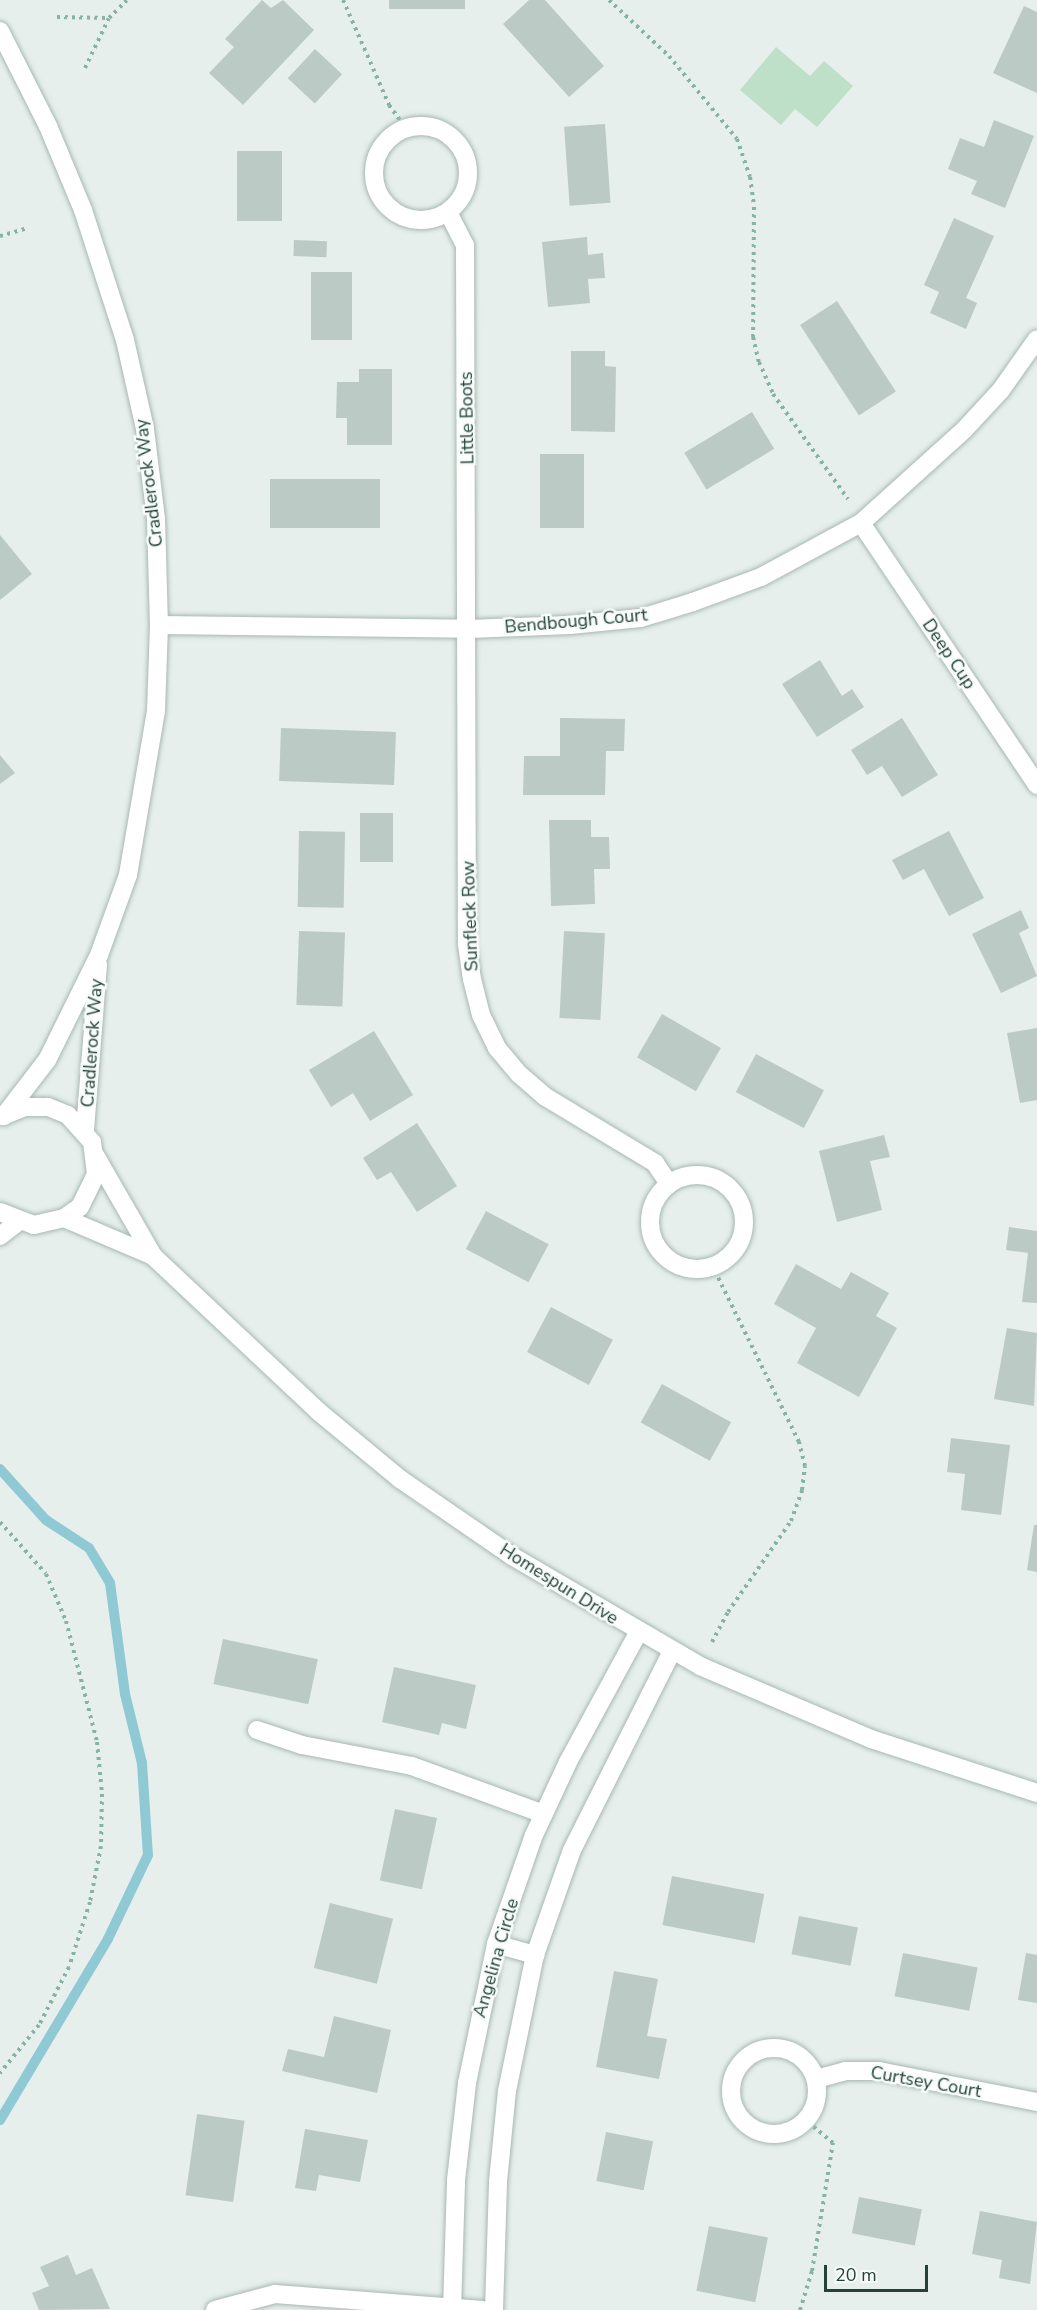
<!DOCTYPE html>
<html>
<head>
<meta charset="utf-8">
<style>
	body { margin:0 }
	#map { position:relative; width:1037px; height:2310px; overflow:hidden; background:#e6efeb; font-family:"Nunito Sans",sans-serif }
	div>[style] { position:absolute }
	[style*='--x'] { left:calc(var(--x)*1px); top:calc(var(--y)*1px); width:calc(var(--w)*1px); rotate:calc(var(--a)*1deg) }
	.green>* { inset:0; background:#bfe0c8 }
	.stream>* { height:10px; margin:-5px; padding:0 5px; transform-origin:5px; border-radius:5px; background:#8ec9d4 }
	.building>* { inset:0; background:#bbcac4; transform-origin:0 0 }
	.path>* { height:4px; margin-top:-2px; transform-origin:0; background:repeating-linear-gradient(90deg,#86b3a5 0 3px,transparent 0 7.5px) }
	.roads { filter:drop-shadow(0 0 2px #a8b8b2) drop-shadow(0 0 2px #a8b8b2) }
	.minor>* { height:18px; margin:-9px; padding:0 9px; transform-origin:9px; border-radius:9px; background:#fff }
	.minor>.ring { margin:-9px; padding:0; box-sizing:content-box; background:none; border:18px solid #fff; border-radius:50% }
	span { translate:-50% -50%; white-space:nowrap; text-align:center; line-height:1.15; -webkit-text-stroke:5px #f7fbf9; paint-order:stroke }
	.street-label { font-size:18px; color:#24423a }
	.scale { position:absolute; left:824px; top:2265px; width:104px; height:27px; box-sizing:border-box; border:3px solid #24423a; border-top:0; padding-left:8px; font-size:18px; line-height:21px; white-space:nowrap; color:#24423a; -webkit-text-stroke:4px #f7fbf9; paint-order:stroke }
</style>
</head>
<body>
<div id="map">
	<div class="green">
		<i style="clip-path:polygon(776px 47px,810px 76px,824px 61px,853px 86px,817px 127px,795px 109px,781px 125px,740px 90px)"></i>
	</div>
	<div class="stream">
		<i style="--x:0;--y:1469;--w:69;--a:48"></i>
		<i style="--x:46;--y:1520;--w:51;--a:33.1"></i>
		<i style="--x:89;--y:1548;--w:41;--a:59"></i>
		<i style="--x:110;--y:1583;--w:112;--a:82.3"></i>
		<i style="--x:125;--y:1694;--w:71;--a:76.2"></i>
		<i style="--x:142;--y:1763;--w:92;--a:86.3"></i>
		<i style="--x:148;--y:1855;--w:93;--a:115.5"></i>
		<i style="--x:108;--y:1939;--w:211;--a:120.8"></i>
	</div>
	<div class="building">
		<i style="clip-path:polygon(262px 0,271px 8px,283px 0,314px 30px,243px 105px,209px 73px,234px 47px,225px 39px)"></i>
		<i style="left:389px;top:0;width:76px;height:9px"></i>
		<i style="clip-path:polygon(529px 0,545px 0,604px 66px,569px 97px,503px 24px)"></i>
		<i style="clip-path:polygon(1024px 6px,1037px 12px,1037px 93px,993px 73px)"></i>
		<i style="left:315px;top:49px;width:37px;height:40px;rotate:43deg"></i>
		<i style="clip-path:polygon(994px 120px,1034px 136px,1005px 208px,971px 194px,977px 181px,948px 169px,960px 138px,984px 147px)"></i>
		<i style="left:605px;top:124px;width:79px;height:41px;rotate:86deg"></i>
		<i style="left:237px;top:151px;width:45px;height:70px"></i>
		<i style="clip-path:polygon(954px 218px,994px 236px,966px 298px,977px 303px,966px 329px,930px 313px,939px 292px,924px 285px)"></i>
		<i style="clip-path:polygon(587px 237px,588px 255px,603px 253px,605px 278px,588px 279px,590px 303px,548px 307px,542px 242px)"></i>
		<i style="left:294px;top:240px;width:33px;height:16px;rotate:2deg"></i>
		<i style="left:311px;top:272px;width:41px;height:68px"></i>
		<i style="left:837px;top:301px;width:108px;height:44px;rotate:57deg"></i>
		<i style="clip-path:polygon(571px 351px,605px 351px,605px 366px,616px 367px,615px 432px,571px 431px)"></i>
		<i style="clip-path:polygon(359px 369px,392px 369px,392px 445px,347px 445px,347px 418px,336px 418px,337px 382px,359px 382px)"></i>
		<i style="left:752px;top:412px;width:43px;height:79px;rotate:59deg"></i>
		<i style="left:540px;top:454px;width:44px;height:74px"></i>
		<i style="left:270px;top:479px;width:110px;height:49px"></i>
		<i style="clip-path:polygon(0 535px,32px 574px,0 600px)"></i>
		<i style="clip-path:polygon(820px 660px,842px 696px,852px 689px,864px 707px,817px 737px,782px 684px)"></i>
		<i style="clip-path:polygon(560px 718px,625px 719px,624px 751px,606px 751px,605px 795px,523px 795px,524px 756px,560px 756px)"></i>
		<i style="clip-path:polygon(902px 718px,938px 775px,902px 797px,882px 766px,867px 775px,851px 750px)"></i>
		<i style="left:281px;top:728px;width:115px;height:53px;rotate:2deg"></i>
		<i style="clip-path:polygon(0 755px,15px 773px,0 784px)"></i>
		<i style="left:360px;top:813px;width:33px;height:49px"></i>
		<i style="clip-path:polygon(549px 820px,591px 820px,591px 837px,609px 837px,610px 869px,594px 869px,595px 904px,551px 906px)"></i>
		<i style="left:299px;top:831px;width:46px;height:76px;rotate:1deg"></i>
		<i style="clip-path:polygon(949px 831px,984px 898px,949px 916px,924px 869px,903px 880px,892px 860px)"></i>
		<i style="clip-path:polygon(1021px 910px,1029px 928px,1019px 933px,1037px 976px,1001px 993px,972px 934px)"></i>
		<i style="left:299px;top:931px;width:46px;height:74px;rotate:2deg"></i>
		<i style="left:564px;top:931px;width:41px;height:87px;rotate:3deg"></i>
		<i style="left:662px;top:1014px;width:68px;height:50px;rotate:30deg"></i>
		<i style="clip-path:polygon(1037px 1028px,1037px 1100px,1020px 1103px,1007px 1033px)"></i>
		<i style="clip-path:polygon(374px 1031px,413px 1095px,370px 1121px,353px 1093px,331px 1107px,309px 1070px)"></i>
		<i style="left:756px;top:1054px;width:77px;height:43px;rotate:28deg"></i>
		<i style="clip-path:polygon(417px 1123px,457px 1186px,417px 1212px,391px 1172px,377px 1180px,363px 1158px)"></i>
		<i style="clip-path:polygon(884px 1135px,890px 1157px,870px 1161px,882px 1210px,837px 1222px,819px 1151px)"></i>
		<i style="left:486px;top:1211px;width:71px;height:43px;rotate:28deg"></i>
		<i style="clip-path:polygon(1009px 1227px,1037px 1231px,1037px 1303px,1022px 1302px,1028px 1253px,1006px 1250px)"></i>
		<i style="clip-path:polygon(796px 1264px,841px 1289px,851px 1272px,889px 1293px,876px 1316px,897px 1328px,859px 1397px,797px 1363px,816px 1328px,774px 1304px)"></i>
		<i style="left:551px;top:1307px;width:70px;height:51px;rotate:28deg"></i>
		<i style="clip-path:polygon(1007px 1328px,1037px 1333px,1034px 1406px,994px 1399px)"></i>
		<i style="left:662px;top:1384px;width:79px;height:44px;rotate:29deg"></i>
		<i style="clip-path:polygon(951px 1438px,1010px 1445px,1001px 1515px,961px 1510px,965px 1474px,947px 1472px)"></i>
		<i style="clip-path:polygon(1034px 1525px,1037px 1525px,1037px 1572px,1027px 1570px)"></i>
		<i style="left:223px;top:1639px;width:97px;height:46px;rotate:12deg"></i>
		<i style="clip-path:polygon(394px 1667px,476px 1685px,466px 1729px,442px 1723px,439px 1735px,382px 1722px)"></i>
		<i style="left:395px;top:1809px;width:43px;height:73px;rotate:12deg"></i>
		<i style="left:672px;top:1876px;width:94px;height:50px;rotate:11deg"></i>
		<i style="left:330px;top:1903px;width:65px;height:67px;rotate:14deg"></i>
		<i style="left:799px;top:1916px;width:60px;height:39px;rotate:11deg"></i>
		<i style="left:903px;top:1953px;width:76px;height:44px;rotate:11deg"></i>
		<i style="clip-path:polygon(1026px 1953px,1037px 1955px,1037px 2003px,1018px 2000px)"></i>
		<i style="clip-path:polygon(614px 1971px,658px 1979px,647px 2036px,667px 2039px,659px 2079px,596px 2067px)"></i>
		<i style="clip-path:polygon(334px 2016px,391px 2030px,377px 2093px,282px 2071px,288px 2049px,324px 2057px)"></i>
		<i style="left:197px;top:2114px;width:48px;height:82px;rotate:8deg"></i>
		<i style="clip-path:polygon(305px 2129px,368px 2140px,360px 2182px,319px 2175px,316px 2191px,295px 2188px)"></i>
		<i style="left:606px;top:2132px;width:48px;height:50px;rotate:11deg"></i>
		<i style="left:859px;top:2197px;width:64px;height:37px;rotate:11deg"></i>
		<i style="clip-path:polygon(980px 2211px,1037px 2222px,1030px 2284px,999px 2278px,1002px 2260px,972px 2254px)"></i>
		<i style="left:709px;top:2226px;width:60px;height:66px;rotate:11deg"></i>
		<i style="clip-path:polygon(68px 2255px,76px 2275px,92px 2268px,110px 2309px,39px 2310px,32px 2293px,49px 2286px,40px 2267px)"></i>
	</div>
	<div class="path">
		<i style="--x:343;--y:0;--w:115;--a:66.3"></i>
		<i style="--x:389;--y:105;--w:29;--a:54"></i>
		<i style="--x:609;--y:0;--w:82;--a:43"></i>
		<i style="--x:669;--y:56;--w:107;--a:50.7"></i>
		<i style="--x:737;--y:139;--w:40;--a:71.1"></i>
		<i style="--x:750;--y:177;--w:30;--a:82"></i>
		<i style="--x:754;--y:207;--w:130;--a:90.4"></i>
		<i style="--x:753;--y:337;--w:26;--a:77"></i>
		<i style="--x:759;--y:362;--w:35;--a:66"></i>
		<i style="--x:773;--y:394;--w:129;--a:54.5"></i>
		<i style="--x:57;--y:17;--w:52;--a:1.1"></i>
		<i style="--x:85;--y:68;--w:55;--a:-64.4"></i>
		<i style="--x:109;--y:18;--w:25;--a:-45"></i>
		<i style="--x:0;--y:236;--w:29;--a:-16"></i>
		<i style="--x:0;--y:1522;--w:69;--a:48.5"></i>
		<i style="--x:46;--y:1574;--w:51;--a:66.9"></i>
		<i style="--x:66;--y:1621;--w:125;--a:75.6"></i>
		<i style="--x:97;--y:1742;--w:52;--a:84.5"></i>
		<i style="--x:102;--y:1794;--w:52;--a:91.1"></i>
		<i style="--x:101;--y:1846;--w:57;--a:101.1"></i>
		<i style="--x:90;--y:1902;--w:68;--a:107.9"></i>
		<i style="--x:69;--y:1967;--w:65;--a:117.3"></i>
		<i style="--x:39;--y:2025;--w:62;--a:129.1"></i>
		<i style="--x:712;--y:1642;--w:34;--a:-62"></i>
		<i style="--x:728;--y:1612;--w:111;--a:-55.3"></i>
		<i style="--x:791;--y:1521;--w:33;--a:-70"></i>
		<i style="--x:802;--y:1490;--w:24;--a:-83"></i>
		<i style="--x:805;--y:1466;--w:25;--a:-104"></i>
		<i style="--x:799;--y:1442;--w:195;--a:-116.2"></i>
		<i style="--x:800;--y:2310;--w:41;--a:-72.9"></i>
		<i style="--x:812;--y:2271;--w:130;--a:-80.7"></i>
		<i style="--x:833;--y:2143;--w:34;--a:-140"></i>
	</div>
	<div class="roads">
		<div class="minor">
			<i style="--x:0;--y:31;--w:106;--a:63.2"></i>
			<i style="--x:48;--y:126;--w:91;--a:67.4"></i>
			<i style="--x:83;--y:210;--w:137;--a:72.1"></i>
			<i style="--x:125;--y:340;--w:91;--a:77.3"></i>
			<i style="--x:145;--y:429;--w:91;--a:83"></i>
			<i style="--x:156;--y:519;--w:106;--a:88.4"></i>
			<i style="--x:159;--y:625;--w:86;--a:92"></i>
			<i style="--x:156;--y:711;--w:166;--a:99.7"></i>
			<i style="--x:128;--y:875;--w:85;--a:109.9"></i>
			<i style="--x:99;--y:955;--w:117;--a:116.3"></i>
			<i style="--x:47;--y:1060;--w:71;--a:127.5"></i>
			<i class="ring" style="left:374px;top:126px;width:76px;height:76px"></i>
			<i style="--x:448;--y:212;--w:37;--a:63"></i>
			<i style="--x:465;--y:245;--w:699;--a:89.84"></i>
			<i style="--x:467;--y:944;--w:35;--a:82"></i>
			<i style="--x:472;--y:979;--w:37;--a:76"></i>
			<i style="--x:481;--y:1015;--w:37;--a:64"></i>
			<i style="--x:497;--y:1048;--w:34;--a:50"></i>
			<i style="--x:519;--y:1074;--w:33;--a:41"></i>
			<i style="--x:544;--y:1096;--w:130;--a:31.1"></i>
			<i style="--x:655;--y:1163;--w:25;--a:56"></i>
			<i style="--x:861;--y:523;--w:316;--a:56.1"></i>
			<i style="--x:159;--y:625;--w:310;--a:0.7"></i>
			<i style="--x:469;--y:629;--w:101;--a:-2.3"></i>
			<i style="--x:570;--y:625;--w:71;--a:-5.6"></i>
			<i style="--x:641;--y:618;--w:54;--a:-17.1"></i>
			<i style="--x:693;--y:602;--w:72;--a:-20.2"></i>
			<i style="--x:761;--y:577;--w:114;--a:-28.4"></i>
			<i style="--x:861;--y:523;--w:139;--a:-42.1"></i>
			<i style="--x:964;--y:430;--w:54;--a:-47.2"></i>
			<i style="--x:1001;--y:390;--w:62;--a:-54.8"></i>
			<i style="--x:85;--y:1130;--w:166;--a:-85.5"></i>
			<i style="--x:95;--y:1155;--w:116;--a:60.1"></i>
			<i style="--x:153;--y:1256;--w:228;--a:43.2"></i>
			<i style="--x:319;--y:1412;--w:105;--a:39.6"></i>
			<i style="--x:400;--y:1479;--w:136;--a:34.5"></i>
			<i style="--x:512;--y:1556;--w:218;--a:30.3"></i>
			<i style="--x:700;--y:1666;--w:186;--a:23.1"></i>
			<i style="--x:871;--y:1739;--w:175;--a:18"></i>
			<i class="ring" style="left:650px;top:1175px;width:76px;height:76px"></i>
			<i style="--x:0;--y:1212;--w:36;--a:21"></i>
			<i style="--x:34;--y:1225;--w:31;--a:-13"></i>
			<i style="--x:64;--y:1218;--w:19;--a:-35"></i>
			<i style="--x:80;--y:1207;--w:37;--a:-64"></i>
			<i style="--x:96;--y:1174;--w:32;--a:-97"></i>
			<i style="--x:92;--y:1142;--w:36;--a:-132"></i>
			<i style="--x:68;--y:1115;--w:22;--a:-158"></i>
			<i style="--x:48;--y:1107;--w:23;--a:180"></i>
			<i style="--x:25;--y:1107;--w:22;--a:158"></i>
			<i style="--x:64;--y:1218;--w:97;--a:23.1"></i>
			<i style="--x:0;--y:1236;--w:23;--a:-38"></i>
			<i style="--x:257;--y:1730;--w:47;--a:18.4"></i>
			<i style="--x:302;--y:1745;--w:112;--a:10.8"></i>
			<i style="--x:412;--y:1766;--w:140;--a:20"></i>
			<i style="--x:496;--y:1944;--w:41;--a:15.8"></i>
			<i class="ring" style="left:731px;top:2048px;width:68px;height:68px"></i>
			<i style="--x:816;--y:2079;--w:30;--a:-15"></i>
			<i style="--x:845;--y:2071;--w:34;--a:0"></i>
			<i style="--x:879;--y:2071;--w:161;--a:11.1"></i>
			<i style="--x:215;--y:2310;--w:62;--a:-14.9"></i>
			<i style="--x:275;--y:2294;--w:208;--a:4.4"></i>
			<i style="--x:452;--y:2310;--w:130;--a:-88.2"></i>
			<i style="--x:456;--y:2180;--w:98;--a:-83.5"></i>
			<i style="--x:467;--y:2083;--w:142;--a:-78.2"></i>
			<i style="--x:496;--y:1944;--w:115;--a:-70.8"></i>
			<i style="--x:534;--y:1835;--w:81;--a:-65"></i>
			<i style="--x:568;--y:1762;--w:147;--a:-61.5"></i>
			<i style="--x:494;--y:2310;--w:129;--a:-88.2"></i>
			<i style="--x:498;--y:2181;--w:90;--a:-84.3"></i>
			<i style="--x:507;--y:2091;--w:139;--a:-78.4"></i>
			<i style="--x:535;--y:1955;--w:111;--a:-70.6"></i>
			<i style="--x:572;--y:1850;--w:223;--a:-63.3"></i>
		</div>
	</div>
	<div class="street-label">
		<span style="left:467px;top:418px;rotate:-91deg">Little Boots</span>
		<span style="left:149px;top:483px;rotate:-97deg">Cradlerock Way</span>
		<span style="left:576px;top:621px;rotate:-5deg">Bendbough Court</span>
		<span style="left:949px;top:654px;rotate:56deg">Deep Cup</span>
		<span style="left:470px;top:916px;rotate:-92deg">Sunfleck Row</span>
		<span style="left:92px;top:1043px;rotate:-86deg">Cradlerock Way</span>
		<span style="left:559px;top:1584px;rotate:32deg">Homespun Drive</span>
		<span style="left:496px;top:1958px;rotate:-74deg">Angelina Circle</span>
		<span style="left:926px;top:2082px;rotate:10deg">Curtsey Court</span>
	</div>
	<div class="scale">20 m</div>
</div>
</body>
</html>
